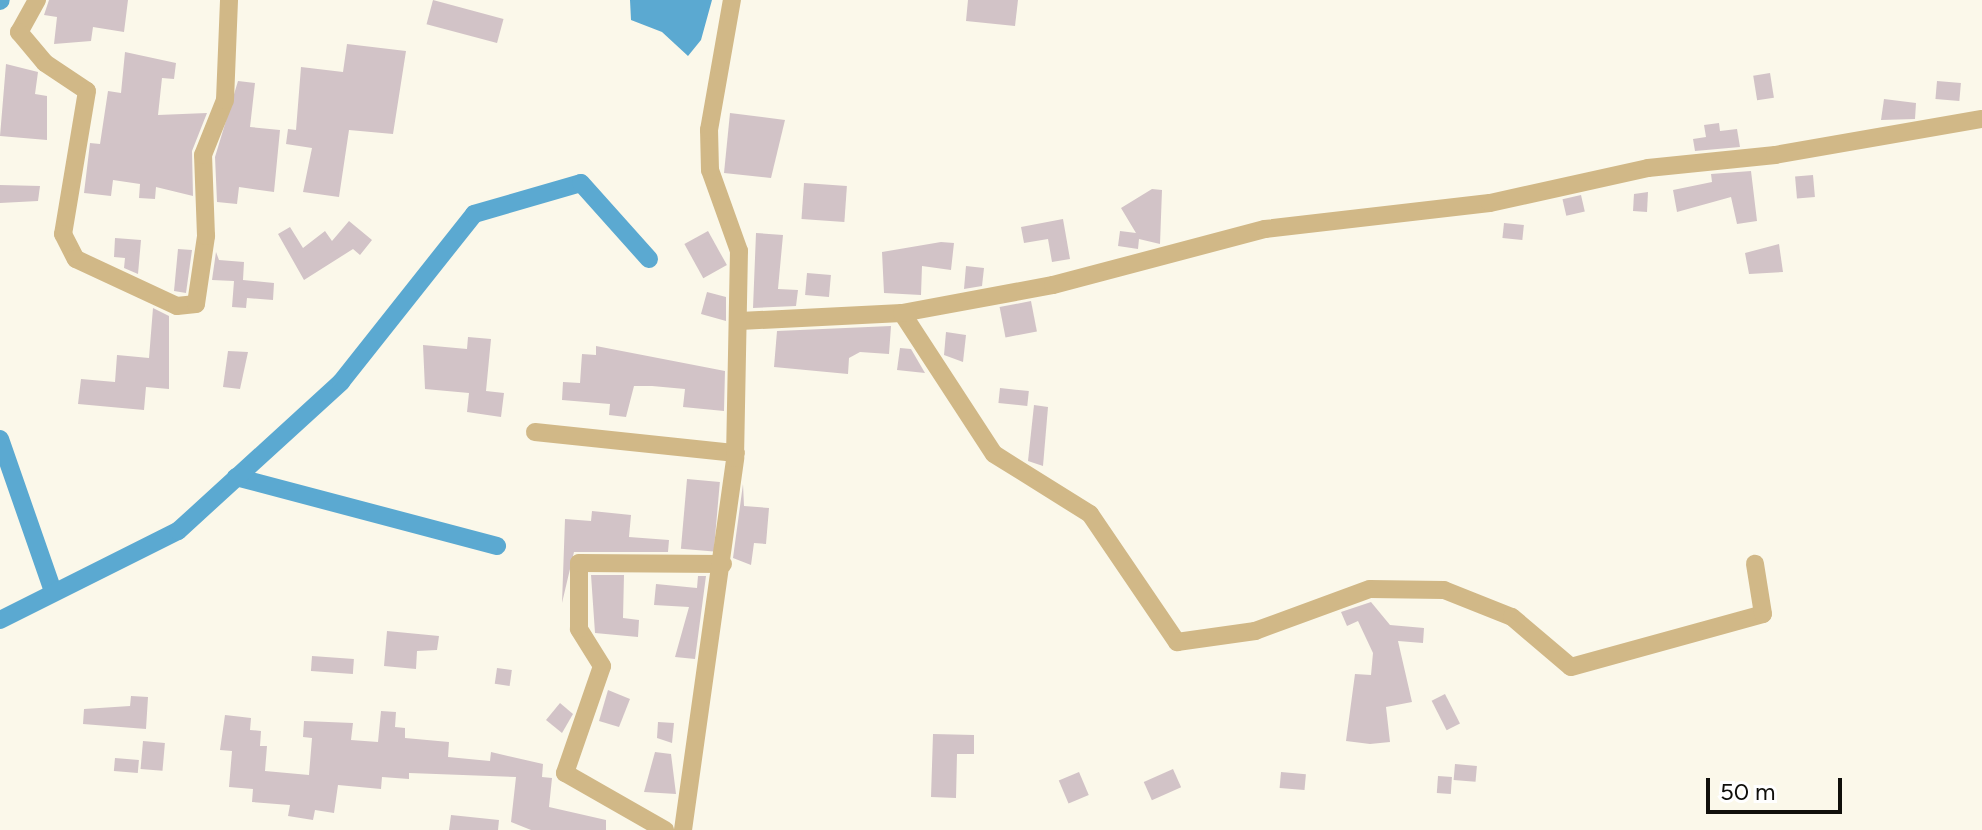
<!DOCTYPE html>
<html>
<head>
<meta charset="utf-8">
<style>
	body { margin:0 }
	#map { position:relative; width:1982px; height:830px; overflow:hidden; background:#fbf8ea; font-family:Figtree,sans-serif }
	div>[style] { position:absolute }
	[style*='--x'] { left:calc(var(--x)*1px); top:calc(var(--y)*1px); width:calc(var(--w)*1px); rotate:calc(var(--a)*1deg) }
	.water>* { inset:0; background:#5ba9d1 }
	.canal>* { height:18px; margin:-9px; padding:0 9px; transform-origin:9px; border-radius:9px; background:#5ba9d1 }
	.building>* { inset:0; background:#d2c3c7; transform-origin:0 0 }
	.street>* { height:18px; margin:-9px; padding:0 9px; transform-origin:9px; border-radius:9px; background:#d1b887 }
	span { translate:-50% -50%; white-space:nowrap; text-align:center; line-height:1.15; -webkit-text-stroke:8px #fff; paint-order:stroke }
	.scale { position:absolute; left:1706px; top:778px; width:136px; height:36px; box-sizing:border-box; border:4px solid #100f0b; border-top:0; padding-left:10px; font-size:24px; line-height:28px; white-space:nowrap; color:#100f0b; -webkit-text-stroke:6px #fff; paint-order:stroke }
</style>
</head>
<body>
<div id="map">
	<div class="water">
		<i style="clip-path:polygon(630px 0,712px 0,701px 40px,688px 56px,662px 32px,631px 20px)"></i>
	</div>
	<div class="canal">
		<i style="--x:0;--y:1;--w:1;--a:-45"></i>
		<i style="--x:0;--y:439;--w:161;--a:70.8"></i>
		<i style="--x:236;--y:477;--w:270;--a:14.8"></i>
		<i style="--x:0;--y:620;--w:199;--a:-26.6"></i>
		<i style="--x:178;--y:531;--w:221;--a:-42.4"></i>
		<i style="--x:341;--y:382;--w:214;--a:-51.6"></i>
		<i style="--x:474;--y:214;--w:111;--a:-16.2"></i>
		<i style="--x:581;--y:183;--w:102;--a:48.2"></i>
	</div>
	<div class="building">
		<i style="clip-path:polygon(49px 0,128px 0,124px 32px,93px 27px,91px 41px,54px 44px,57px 17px,44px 15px)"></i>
		<i style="left:433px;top:0;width:73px;height:25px;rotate:15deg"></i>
		<i style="clip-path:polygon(968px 0,1018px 0,1015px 26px,966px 21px)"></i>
		<i style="clip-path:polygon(347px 44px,406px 51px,393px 134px,349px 130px,339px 197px,303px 192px,312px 148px,286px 144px,288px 129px,296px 130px,301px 67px,343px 72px)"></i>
		<i style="clip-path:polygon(125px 52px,176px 63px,174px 79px,162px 78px,158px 115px,207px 113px,192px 151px,193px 196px,156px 187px,155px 199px,139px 198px,140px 184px,113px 180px,111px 196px,84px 193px,90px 143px,100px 144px,108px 91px,121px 93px)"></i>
		<i style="clip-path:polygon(6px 64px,38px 72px,35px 94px,47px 96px,47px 140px,0 136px)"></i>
		<i style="left:1770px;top:73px;width:25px;height:17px;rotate:81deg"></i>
		<i style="clip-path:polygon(238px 81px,255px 83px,250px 127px,280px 130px,274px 192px,239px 187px,237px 204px,217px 202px,215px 157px)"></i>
		<i style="left:1937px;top:81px;width:24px;height:18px;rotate:5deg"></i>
		<i style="clip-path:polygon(1884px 99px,1916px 103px,1915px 119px,1881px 120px)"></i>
		<i style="clip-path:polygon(730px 113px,785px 120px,771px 178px,724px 173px)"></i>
		<i style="clip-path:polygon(1719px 123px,1720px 131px,1737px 129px,1740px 147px,1695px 151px,1693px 139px,1706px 137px,1704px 125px)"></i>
		<i style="clip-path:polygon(1751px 171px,1757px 221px,1737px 224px,1731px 197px,1677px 212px,1673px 190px,1712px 182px,1711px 174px)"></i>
		<i style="left:1813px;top:175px;width:22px;height:18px;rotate:85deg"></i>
		<i style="left:804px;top:183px;width:43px;height:36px;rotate:4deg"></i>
		<i style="clip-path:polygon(0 185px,40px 186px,38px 201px,0 203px)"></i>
		<i style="clip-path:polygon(1152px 189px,1162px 190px,1160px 244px,1139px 239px,1138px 249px,1118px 246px,1120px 231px,1136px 233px,1121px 208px)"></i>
		<i style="clip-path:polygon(1648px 192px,1647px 212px,1633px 211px,1634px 194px)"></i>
		<i style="left:1581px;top:195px;width:17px;height:19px;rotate:77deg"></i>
		<i style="clip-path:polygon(1063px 219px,1070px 259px,1052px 262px,1048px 239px,1024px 243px,1021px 227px)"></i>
		<i style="clip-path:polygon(349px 221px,372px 240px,360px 255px,353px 249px,304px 280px,278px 234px,290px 227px,303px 248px,325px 231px,332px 241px)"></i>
		<i style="left:1504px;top:223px;width:20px;height:15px;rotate:6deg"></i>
		<i style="left:708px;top:231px;width:39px;height:27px;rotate:61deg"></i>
		<i style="clip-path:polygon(756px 233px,783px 235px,778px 289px,798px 290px,796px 306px,753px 308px)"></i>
		<i style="clip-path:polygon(115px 238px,141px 240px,138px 274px,124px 268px,125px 258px,114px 257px)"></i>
		<i style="clip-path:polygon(941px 242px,954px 243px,951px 270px,922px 266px,921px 295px,884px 293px,882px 252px)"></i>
		<i style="clip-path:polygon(1779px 244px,1783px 272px,1749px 274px,1745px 253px)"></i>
		<i style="clip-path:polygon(178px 249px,192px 250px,186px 293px,174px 291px)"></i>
		<i style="clip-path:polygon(216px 252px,219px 260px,244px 262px,243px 280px,274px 283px,273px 300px,247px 298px,246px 308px,232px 307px,234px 281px,212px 280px)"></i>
		<i style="clip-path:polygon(966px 266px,984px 268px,982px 286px,964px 289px)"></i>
		<i style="left:807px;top:273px;width:24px;height:22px;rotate:5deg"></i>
		<i style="clip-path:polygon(707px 292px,726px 297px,726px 321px,701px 314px)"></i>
		<i style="left:1031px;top:301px;width:31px;height:32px;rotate:79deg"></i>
		<i style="clip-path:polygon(153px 308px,169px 316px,169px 389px,146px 387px,144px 410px,78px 404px,81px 379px,115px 382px,117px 355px,149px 358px)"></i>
		<i style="clip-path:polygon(891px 326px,889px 354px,860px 352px,849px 358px,848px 374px,774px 367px,777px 331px)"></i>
		<i style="clip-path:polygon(946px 332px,966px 335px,963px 362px,944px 355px)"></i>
		<i style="clip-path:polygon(468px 337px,491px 339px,486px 391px,504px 393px,501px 417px,467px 412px,469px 393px,425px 389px,423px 345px,467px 349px)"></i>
		<i style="clip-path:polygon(596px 346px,725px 371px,724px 411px,683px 407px,685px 389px,652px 386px,634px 386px,626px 417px,609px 415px,610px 404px,562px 400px,563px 382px,580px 383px,582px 354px,596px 355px)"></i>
		<i style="clip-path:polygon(900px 348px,911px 349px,925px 373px,897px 370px)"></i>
		<i style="clip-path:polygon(228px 351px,248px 352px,240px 389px,223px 387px)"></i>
		<i style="left:1000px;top:388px;width:29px;height:15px;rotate:6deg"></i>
		<i style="clip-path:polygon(1034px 405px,1048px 407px,1043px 466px,1028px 461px)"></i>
		<i style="left:687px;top:479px;width:33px;height:70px;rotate:5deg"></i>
		<i style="clip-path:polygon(743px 484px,744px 506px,769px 508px,766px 544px,754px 543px,751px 565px,733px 558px)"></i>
		<i style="clip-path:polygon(592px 511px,631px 515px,629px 537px,669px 540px,668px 552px,574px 552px,562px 603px,565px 519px,591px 521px)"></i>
		<i style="clip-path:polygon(591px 575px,624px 575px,623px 618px,639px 620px,638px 637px,595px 633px)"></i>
		<i style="clip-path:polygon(698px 576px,706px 576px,695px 659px,675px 657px,689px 607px,654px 605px,656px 584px,697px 588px)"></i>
		<i style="clip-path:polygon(1371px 602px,1390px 625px,1424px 628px,1423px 643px,1398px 641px,1412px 702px,1386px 707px,1390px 742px,1370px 744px,1346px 741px,1355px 674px,1371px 675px,1373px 653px,1358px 621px,1347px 626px,1341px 612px)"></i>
		<i style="clip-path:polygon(387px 631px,439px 636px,437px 650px,417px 651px,416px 669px,384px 666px)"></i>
		<i style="left:312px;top:656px;width:42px;height:15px;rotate:4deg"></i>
		<i style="left:497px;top:668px;width:15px;height:16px;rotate:8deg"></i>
		<i style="clip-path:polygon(608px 690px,630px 699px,619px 727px,599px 721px)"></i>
		<i style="left:1445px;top:694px;width:33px;height:15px;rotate:63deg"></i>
		<i style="clip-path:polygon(131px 696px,148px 697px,146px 729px,83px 724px,84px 709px,130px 706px)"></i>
		<i style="clip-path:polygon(560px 703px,573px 714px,562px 733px,546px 720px)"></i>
		<i style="clip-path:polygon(381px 711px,396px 712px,395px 727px,405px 728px,405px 738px,449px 742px,448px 757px,490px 761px,491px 752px,543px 764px,542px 777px,552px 778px,549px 807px,606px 820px,606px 830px,531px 830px,511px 822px,516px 777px,409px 773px,409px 779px,382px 777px,381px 789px,338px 785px,334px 813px,315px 810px,313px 820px,288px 816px,290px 805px,252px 802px,253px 789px,229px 787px,232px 751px,220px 750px,225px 715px,251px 718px,250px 730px,261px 731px,260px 746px,267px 746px,265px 771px,309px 775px,312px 738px,303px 737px,304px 721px,353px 723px,351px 740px,378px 742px)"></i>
		<i style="clip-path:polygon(658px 722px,674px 723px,672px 743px,657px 738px)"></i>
		<i style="clip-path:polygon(933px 734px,974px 735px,974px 754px,957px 754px,956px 798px,931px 797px)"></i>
		<i style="left:143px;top:741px;width:22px;height:28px;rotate:5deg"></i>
		<i style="clip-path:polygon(655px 752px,671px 754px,676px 794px,644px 792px)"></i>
		<i style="left:115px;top:758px;width:24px;height:13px;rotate:5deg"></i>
		<i style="left:1455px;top:764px;width:22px;height:16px;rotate:5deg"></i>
		<i style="left:1173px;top:769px;width:20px;height:32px;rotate:66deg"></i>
		<i style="left:1079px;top:772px;width:25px;height:22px;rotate:67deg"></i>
		<i style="left:1281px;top:772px;width:25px;height:16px;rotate:5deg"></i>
		<i style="left:1438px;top:776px;width:14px;height:17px;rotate:4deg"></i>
		<i style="clip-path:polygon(451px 815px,499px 820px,498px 830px,449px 830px)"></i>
	</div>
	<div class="street">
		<i style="--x:37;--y:0;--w:37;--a:119"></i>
		<i style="--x:19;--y:32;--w:40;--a:50"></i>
		<i style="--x:45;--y:63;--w:50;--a:33.7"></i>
		<i style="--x:87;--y:91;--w:145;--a:99.5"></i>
		<i style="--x:63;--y:234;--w:28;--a:63"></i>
		<i style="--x:76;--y:259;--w:111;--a:25"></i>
		<i style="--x:177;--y:306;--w:19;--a:-6"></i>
		<i style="--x:196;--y:304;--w:69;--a:-81.6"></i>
		<i style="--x:206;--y:236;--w:81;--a:-92.1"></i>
		<i style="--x:203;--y:155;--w:59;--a:-68.2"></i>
		<i style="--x:225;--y:100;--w:100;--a:-87.7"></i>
		<i style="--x:902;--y:313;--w:168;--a:56.9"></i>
		<i style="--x:994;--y:454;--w:113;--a:32"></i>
		<i style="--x:1090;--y:514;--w:155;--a:55.8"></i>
		<i style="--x:1177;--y:642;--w:79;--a:-8"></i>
		<i style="--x:1255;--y:631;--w:122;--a:-20.1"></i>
		<i style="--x:1370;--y:589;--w:74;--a:0.8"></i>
		<i style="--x:1444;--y:590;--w:73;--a:21.7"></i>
		<i style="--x:1512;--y:617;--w:77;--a:40.3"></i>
		<i style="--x:1571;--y:667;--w:199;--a:-15.4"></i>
		<i style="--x:1763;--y:614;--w:51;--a:-99.1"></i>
		<i style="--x:740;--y:321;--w:162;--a:-2.8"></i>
		<i style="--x:902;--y:313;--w:154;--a:-10.5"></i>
		<i style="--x:1053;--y:285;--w:219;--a:-14.8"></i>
		<i style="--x:1265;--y:229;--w:226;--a:-6.6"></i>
		<i style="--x:1490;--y:203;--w:162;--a:-12.5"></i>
		<i style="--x:1648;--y:168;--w:128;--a:-5.8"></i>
		<i style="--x:1775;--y:155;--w:210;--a:-9.9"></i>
		<i style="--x:535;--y:432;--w:202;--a:6"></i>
		<i style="--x:665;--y:830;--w:115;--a:-150.3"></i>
		<i style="--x:565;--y:773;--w:113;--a:-70.9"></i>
		<i style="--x:602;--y:666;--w:44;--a:-121.9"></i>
		<i style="--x:579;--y:629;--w:66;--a:-90"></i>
		<i style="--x:579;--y:563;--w:144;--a:0.4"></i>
		<i style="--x:683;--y:830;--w:376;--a:-82"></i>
		<i style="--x:735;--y:458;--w:207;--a:-88.9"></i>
		<i style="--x:739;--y:251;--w:86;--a:-109.7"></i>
		<i style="--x:710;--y:170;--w:40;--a:-91.4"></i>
		<i style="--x:709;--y:130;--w:132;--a:-80"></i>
	</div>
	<div class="scale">50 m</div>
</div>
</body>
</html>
